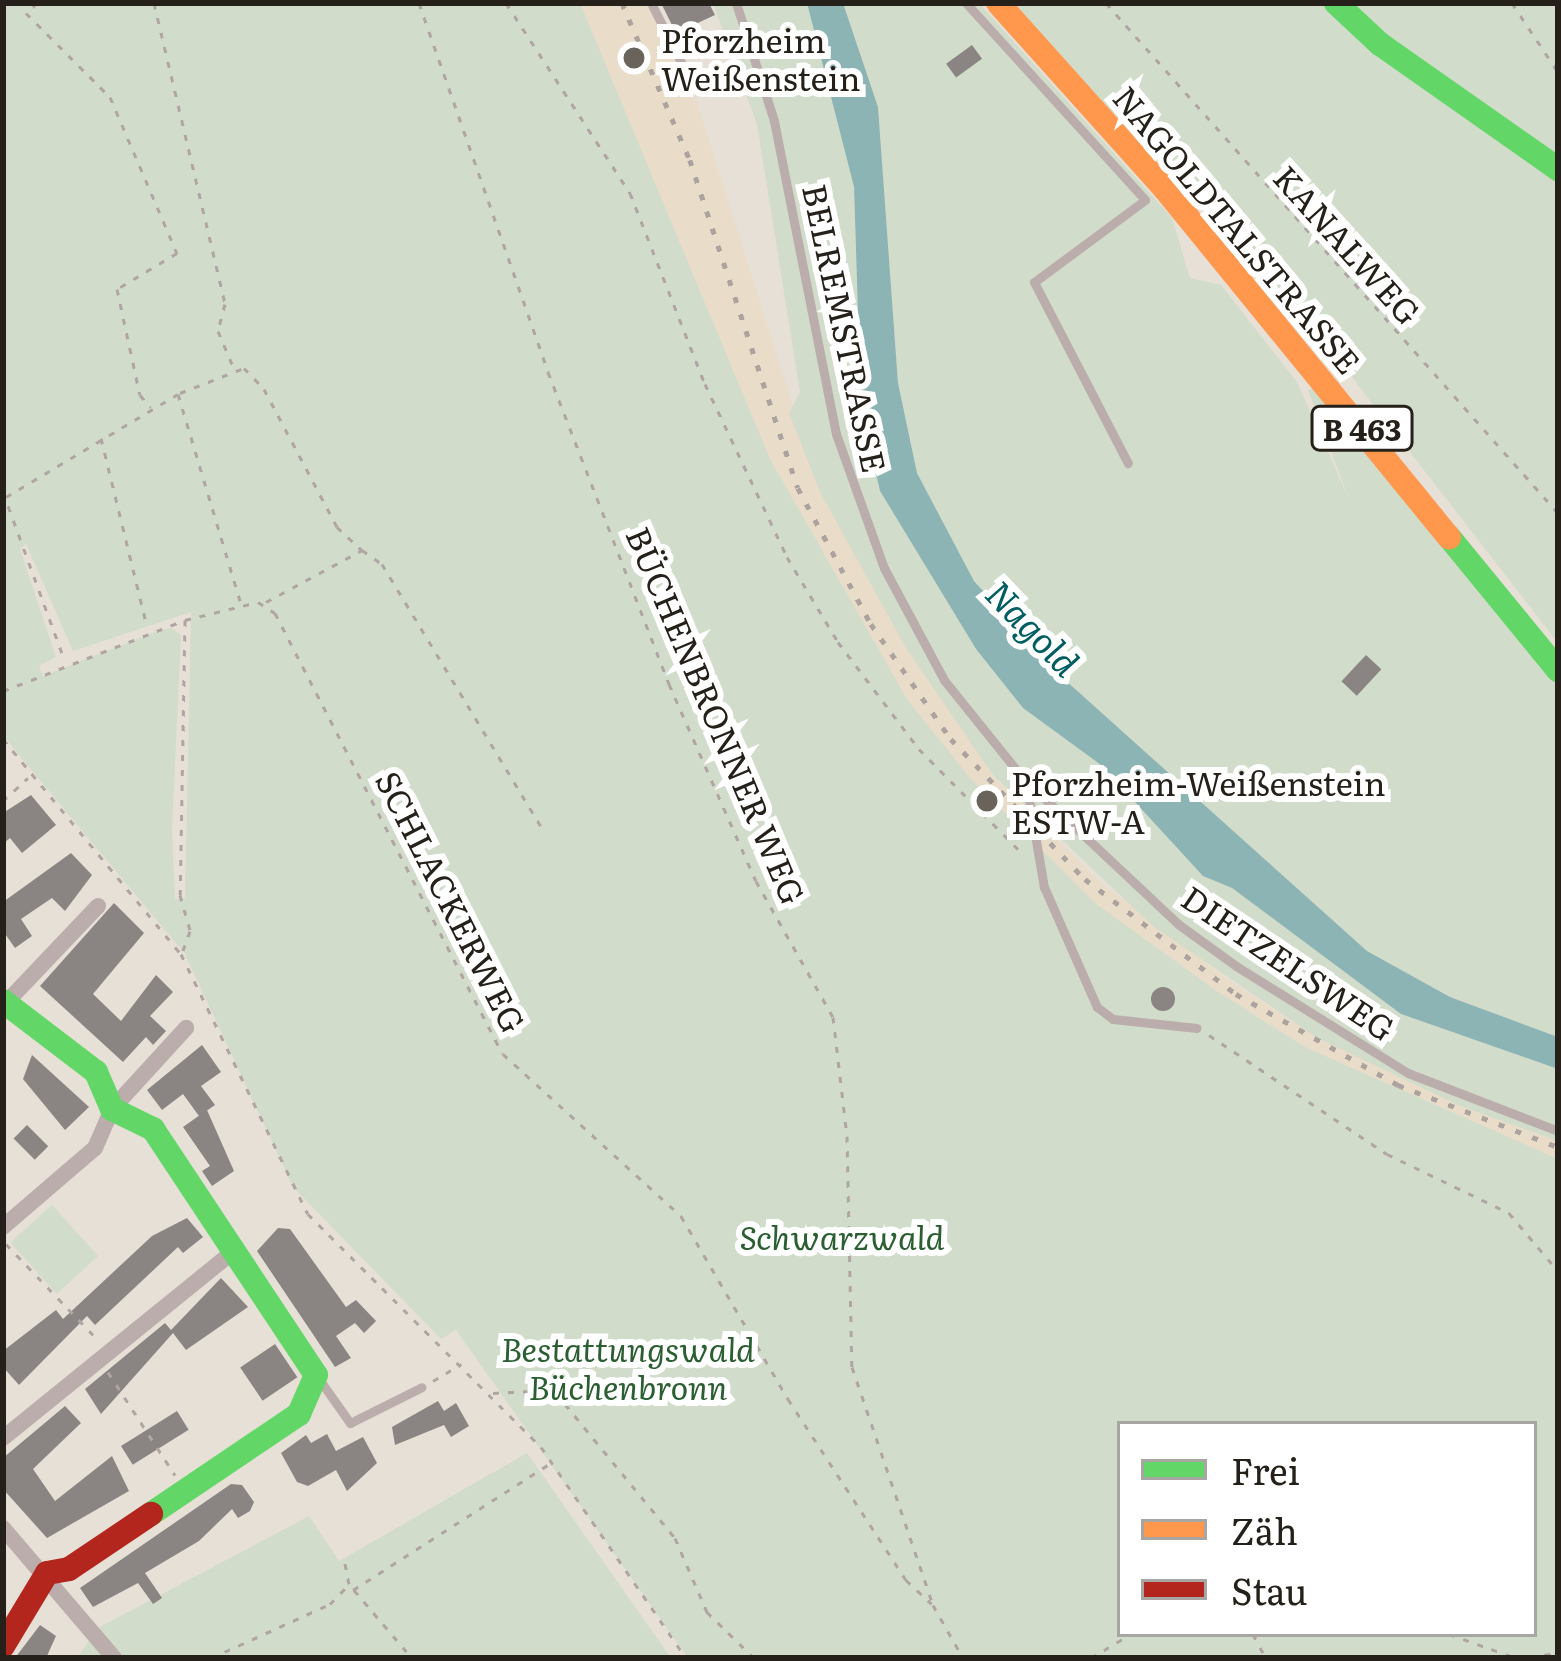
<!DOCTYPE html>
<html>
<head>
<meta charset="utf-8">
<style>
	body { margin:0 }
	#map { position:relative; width:1561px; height:1661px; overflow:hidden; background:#e7e0d6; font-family:Literata,serif }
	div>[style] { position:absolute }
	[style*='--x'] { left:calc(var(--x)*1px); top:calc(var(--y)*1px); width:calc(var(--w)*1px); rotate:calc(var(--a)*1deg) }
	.built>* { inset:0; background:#e9dcc9 }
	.green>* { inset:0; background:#d2dcca; transform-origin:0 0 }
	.water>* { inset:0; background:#8db4b5 }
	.building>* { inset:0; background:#8a8583; transform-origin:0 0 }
	.round { border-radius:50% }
	.path>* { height:3px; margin-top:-1.5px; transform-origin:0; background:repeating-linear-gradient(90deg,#b0a5a3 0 6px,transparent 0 15px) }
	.lane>* { height:9px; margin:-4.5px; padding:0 4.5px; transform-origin:4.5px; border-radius:4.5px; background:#bbadac }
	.street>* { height:16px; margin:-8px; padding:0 8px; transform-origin:8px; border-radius:8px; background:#bbadac }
	.fast>* { height:24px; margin:-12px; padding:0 12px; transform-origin:12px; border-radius:12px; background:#63d668 }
	.slow>* { height:24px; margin:-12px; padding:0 12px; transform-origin:12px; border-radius:12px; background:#ff974d }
	.jam>* { height:24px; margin:-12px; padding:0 12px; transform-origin:12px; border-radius:12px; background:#b3261e }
	.rail>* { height:4.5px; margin-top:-2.25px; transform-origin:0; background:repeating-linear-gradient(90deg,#aca39f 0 6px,transparent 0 18px) }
	.dots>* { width:33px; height:33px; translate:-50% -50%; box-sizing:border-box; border:6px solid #fff; border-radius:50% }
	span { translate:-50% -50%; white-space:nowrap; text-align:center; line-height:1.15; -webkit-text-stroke:12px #fff; paint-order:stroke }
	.shield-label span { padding:3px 9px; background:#fff; border:3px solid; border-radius:9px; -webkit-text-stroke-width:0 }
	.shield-label { font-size:30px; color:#252019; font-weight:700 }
	.poi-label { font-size:33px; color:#252019 }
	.left { translate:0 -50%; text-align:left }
	.street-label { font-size:33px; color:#252019 }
	.park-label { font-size:33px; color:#2b5f31; font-style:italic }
	.water-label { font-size:36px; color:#025d63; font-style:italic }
	.frame { position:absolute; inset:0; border:6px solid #252019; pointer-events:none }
	.legend { position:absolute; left:1117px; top:1421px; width:420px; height:216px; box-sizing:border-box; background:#fff; border:3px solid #a8a6a3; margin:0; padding:15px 21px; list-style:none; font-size:36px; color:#252019 }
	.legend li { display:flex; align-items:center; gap:24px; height:60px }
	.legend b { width:60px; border:3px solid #a8a6a3 }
</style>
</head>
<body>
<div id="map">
	<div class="built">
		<i style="clip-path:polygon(580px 3px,646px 3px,697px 102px,820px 492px,993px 776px,1100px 882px,1227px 979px,1316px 1037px,1460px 1106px,1558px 1141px,1558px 1159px,1307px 1048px,1218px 992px,1095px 903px,971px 779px,907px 699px,770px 459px)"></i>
	</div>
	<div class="green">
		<i style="clip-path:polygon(evenodd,3px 3px,580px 3px,770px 459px,907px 699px,971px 779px,1095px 903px,1218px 992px,1307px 1048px,1558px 1159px,1558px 1658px,688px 1658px,456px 1330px,441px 1339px,293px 1187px,185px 954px,3px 736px,3px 3px,26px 544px,73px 651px,191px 612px,185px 898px,175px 899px,172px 830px,181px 635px,171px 628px,155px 632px,43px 676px,39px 666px,56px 657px,20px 549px,26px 544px,3px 3px,1120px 1424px,1534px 1424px,1534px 1634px,1120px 1634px,1120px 1424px)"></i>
		<i style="clip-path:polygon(713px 3px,807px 3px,854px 187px,861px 409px,880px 491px,976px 649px,1023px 708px,1101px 765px,1204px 876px,1232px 888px,1401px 1014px,1558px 1069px,1558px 1141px,1460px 1106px,1316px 1037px,1154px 927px,993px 775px,906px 648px,820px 492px,789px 413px,800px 392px,757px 124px)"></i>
		<i style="clip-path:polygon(843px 3px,979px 3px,1172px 218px,1190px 278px,1221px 285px,1297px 382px,1349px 499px,1308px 390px,1316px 388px,1558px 685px,1558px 1037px,1450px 997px,1367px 951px,1064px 679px,974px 581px,917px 473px,898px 383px,878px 107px)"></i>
		<i style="clip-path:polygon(1010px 3px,1558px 3px,1558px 643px,1334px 354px)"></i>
		<i style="left:52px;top:1205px;width:69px;height:56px;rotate:48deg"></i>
		<i style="clip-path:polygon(527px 1453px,671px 1658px,77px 1658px,98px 1628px,309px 1516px,339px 1561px)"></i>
	</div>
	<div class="water">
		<i style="clip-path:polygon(807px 3px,843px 3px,878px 107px,898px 383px,917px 473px,974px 581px,1064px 679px,1367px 951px,1450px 997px,1558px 1037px,1558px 1069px,1401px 1014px,1232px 888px,1203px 876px,1101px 765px,1023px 708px,976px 649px,880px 491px,861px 409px,854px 187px)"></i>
	</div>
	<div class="building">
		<i style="clip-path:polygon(661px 3px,709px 3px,715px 15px,676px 33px)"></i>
		<i style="left:972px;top:45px;width:17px;height:32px;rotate:54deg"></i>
		<i style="left:1366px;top:655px;width:21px;height:36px;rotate:43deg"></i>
		<i style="clip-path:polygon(31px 795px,56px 825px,22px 853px,10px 838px,3px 844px,3px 813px)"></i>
		<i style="clip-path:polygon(71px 853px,92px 875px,65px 911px,52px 898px,21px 919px,32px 936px,15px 948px,3px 931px,3px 902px)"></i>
		<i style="clip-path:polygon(114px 903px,144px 933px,93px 994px,121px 1021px,156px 975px,173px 992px,150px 1016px,166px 1031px,153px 1045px,146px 1037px,123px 1062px,40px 986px)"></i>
		<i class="round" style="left:1151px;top:987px;width:24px;height:24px"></i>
		<i style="clip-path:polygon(202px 1045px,221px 1072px,201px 1086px,215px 1105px,199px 1116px,183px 1094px,162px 1110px,147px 1090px)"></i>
		<i style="clip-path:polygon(32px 1055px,89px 1107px,65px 1130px,23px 1079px)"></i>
		<i style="clip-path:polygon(207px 1110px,234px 1171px,212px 1186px,202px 1171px,210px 1166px,183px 1127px)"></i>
		<i style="left:27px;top:1125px;width:30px;height:19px;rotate:45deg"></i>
		<i style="clip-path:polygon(187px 1218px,203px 1237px,183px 1253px,178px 1247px,95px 1325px,87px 1316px,19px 1385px,3px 1367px,3px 1351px,56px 1310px,63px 1319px,152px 1236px)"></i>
		<i style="clip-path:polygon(278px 1228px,290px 1229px,346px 1307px,356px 1300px,376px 1321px,364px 1333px,355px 1323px,336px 1336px,351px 1358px,335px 1367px,257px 1251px)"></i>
		<i style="clip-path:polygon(221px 1278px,248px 1307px,186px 1350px,173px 1333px,101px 1414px,85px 1389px,165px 1323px,171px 1330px)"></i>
		<i style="left:275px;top:1344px;width:40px;height:42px;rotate:56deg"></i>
		<i style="clip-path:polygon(438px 1401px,444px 1411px,456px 1403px,469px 1426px,451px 1437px,444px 1425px,395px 1445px,392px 1427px)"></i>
		<i style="clip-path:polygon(65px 1406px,81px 1423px,33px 1469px,55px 1501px,112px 1456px,129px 1491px,47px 1538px,3px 1489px,3px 1458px)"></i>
		<i style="left:177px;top:1411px;width:22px;height:66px;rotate:58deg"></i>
		<i style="clip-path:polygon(327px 1434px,336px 1451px,363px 1437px,377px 1463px,347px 1491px,336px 1470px,308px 1486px,297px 1482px,281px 1453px,306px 1435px,311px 1443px)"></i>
		<i style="clip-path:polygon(231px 1484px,242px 1485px,254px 1502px,250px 1511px,238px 1518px,232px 1509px,199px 1541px,145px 1573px,162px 1598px,153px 1604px,138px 1583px,93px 1607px,80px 1588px)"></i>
		<i style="clip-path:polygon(40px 1625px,56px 1636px,46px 1658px,15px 1658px)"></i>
	</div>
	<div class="path">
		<i style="--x:37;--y:3;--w:15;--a:138"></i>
		<i style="--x:26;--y:13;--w:119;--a:45"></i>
		<i style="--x:110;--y:97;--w:170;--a:66.8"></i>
		<i style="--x:177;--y:253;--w:70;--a:149"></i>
		<i style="--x:117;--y:289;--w:108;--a:77.8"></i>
		<i style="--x:140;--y:395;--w:16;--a:50"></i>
		<i style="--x:154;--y:3;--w:309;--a:76.7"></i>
		<i style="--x:225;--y:304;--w:28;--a:105"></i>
		<i style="--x:218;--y:331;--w:43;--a:67"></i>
		<i style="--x:419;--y:3;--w:391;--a:70.7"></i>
		<i style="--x:548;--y:372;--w:335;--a:68.8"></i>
		<i style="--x:669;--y:684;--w:215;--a:66.2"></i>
		<i style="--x:756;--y:881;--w:156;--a:60.5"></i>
		<i style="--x:833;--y:1017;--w:120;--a:83.3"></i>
		<i style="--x:847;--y:1136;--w:231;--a:88.8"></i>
		<i style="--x:852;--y:1367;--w:251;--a:71.2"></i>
		<i style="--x:933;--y:1605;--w:61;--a:60.5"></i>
		<i style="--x:506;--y:3;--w:227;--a:56.9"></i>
		<i style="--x:630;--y:193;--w:205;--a:68.6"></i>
		<i style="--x:705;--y:384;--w:191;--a:64.6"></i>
		<i style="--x:787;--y:557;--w:99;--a:59"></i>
		<i style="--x:838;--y:642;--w:134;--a:52.9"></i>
		<i style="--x:919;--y:749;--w:149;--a:45.3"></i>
		<i style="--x:1106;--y:3;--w:681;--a:48.45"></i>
		<i style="--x:1512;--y:3;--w:83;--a:56.3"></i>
		<i style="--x:180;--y:393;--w:69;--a:-21.3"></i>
		<i style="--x:244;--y:368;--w:29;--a:46"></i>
		<i style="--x:264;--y:389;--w:156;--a:62.1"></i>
		<i style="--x:337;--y:527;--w:34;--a:43"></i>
		<i style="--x:101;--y:438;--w:195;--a:76.3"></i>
		<i style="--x:3;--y:492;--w:178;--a:69.9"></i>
		<i style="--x:6;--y:497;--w:200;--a:-30.9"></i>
		<i style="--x:178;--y:394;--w:216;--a:73.3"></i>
		<i style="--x:266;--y:602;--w:109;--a:-28.4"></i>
		<i style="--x:362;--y:550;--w:24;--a:35"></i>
		<i style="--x:382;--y:564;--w:309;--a:58.8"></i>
		<i style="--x:185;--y:620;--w:75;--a:-13.9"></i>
		<i style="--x:258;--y:602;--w:20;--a:33"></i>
		<i style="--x:275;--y:613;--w:496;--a:62.7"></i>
		<i style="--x:503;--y:1054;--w:241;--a:42.3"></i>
		<i style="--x:681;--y:1216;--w:212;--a:59.7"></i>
		<i style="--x:788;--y:1399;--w:216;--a:56.9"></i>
		<i style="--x:906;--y:1580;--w:35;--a:43"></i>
		<i style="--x:3;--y:691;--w:195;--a:-21.3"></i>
		<i style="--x:185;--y:620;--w:275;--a:91"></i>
		<i style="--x:180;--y:895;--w:37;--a:74"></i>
		<i style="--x:190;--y:931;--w:23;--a:110"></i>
		<i style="--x:3;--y:739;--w:279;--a:50.4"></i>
		<i style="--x:181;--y:954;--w:289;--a:64"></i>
		<i style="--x:308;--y:1214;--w:330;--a:45"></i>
		<i style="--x:541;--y:1447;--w:256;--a:55.5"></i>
		<i style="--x:3;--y:801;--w:34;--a:-43"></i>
		<i style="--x:1209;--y:1035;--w:214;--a:33.8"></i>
		<i style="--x:1387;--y:1154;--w:136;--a:25.8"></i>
		<i style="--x:1509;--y:1213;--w:76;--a:49.8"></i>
		<i style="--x:6;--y:1244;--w:134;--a:46.2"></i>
		<i style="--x:108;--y:1372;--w:123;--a:57"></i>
		<i style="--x:433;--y:1381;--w:33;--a:-31"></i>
		<i style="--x:493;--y:1393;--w:34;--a:-3"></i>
		<i style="--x:527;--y:1391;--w:40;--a:18.9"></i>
		<i style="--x:565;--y:1404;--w:173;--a:50.6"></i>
		<i style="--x:675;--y:1538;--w:81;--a:66.6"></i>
		<i style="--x:707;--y:1612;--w:66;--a:44.4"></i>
		<i style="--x:353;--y:1590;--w:233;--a:-32.7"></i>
		<i style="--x:354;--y:1590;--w:89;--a:49.5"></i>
		<i style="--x:1253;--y:1634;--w:27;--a:62"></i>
		<i style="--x:1449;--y:1634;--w:71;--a:19.7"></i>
		<i style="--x:211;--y:1658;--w:131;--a:-24.4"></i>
		<i style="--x:330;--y:1604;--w:28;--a:-46"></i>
		<i style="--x:349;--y:1584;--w:26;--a:-101"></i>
		<i style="--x:1091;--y:1658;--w:47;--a:-31"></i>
		<i style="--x:1530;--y:1658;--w:29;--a:-12"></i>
	</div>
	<div class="lane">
		<i style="--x:651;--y:3;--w:86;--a:63.1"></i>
		<i style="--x:736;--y:3;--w:124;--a:72.1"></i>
		<i style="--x:774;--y:121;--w:319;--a:78.8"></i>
		<i style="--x:836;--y:434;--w:142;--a:70.3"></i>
		<i style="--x:884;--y:568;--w:127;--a:61.8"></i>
		<i style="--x:944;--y:680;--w:131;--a:51.2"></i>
		<i style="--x:1026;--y:782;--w:107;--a:80.3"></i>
		<i style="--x:1044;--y:887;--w:131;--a:66.2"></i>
		<i style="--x:1097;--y:1007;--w:20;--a:37"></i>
		<i style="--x:1113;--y:1019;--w:84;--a:6.1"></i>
		<i style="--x:966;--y:3;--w:266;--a:47.7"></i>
		<i style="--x:1145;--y:200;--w:138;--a:143.5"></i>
		<i style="--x:1034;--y:282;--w:204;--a:62.6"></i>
		<i style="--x:1027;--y:782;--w:207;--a:43.2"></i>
		<i style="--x:1178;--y:924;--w:72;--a:35.9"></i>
		<i style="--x:1236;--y:966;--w:203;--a:31.9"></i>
		<i style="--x:1408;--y:1073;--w:161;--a:21.1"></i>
		<i style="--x:319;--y:1379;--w:54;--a:54.8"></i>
		<i style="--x:350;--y:1423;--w:80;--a:-26.6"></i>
	</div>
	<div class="street">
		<i style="--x:3;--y:1006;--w:138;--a:-46.5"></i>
		<i style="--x:3;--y:1227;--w:121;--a:-40.7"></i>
		<i style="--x:95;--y:1148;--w:43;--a:-66.4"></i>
		<i style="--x:112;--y:1109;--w:110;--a:-47.6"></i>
		<i style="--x:3;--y:1438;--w:300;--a:-39"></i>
		<i style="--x:3;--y:1528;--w:171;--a:49.5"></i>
	</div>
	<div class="fast">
		<i style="--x:1336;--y:3;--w:60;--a:43"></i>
		<i style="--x:1380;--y:44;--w:218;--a:35.1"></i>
		<i style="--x:1449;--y:537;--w:172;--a:50.7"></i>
		<i style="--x:3;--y:1001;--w:117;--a:37.4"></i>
		<i style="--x:96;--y:1072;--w:40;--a:66.6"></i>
		<i style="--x:112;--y:1109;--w:46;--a:26"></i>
		<i style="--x:153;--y:1129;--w:295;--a:56.5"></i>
		<i style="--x:316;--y:1375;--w:43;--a:113.6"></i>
		<i style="--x:299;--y:1414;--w:179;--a:146"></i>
	</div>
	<div class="slow">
		<i style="--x:998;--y:3;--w:249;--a:48.1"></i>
		<i style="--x:1164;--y:188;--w:451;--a:50.8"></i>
	</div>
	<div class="jam">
		<i style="--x:3;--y:1646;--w:85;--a:-58.9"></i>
		<i style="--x:47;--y:1573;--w:22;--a:-10"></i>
		<i style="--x:69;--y:1569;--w:99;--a:-33.9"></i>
	</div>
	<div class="rail">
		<i style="--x:622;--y:3;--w:171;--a:66.6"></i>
		<i style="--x:690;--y:160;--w:345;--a:71.8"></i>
		<i style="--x:798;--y:488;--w:154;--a:61.8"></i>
		<i style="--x:871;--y:624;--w:140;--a:55.2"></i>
		<i style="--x:951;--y:739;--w:194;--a:46.3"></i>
		<i style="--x:1085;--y:879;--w:190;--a:37.3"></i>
		<i style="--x:1236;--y:994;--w:186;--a:29.3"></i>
		<i style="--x:1398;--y:1085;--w:172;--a:21.2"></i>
	</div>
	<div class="dots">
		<i style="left:634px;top:58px;background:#69635b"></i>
		<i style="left:987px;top:801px;background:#69635b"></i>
	</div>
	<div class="shield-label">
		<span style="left:1362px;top:428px">B 463</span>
	</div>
	<div class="poi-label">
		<span class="left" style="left:661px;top:58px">Pforzheim<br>Weißenstein</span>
		<span class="left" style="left:1011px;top:801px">Pforzheim-Weißenstein<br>ESTW-A</span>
	</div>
	<div class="street-label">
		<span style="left:1238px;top:229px;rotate:50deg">NAGOLDTALSTRASSE</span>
		<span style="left:1348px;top:244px;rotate:48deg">KANALWEG</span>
		<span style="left:846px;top:328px;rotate:78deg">BELREMSTRASSE</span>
		<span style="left:717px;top:715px;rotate:67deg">BÜCHENBRONNER WEG</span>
		<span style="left:452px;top:901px;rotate:63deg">SCHLACKERWEG</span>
		<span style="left:1289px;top:962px;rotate:34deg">DIETZELSWEG</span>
	</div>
	<div class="park-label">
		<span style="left:842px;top:1236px">Schwarzwald</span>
		<span style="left:628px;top:1367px">Bestattungswald<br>Büchenbronn</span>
	</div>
	<div class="water-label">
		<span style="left:1034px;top:627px;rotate:46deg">Nagold</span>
	</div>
	<div class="frame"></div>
	<ul class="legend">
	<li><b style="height:15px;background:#63d668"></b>Frei</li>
	<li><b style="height:15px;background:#ff974d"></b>Zäh</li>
	<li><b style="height:15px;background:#b3261e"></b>Stau</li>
	</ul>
</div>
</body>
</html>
